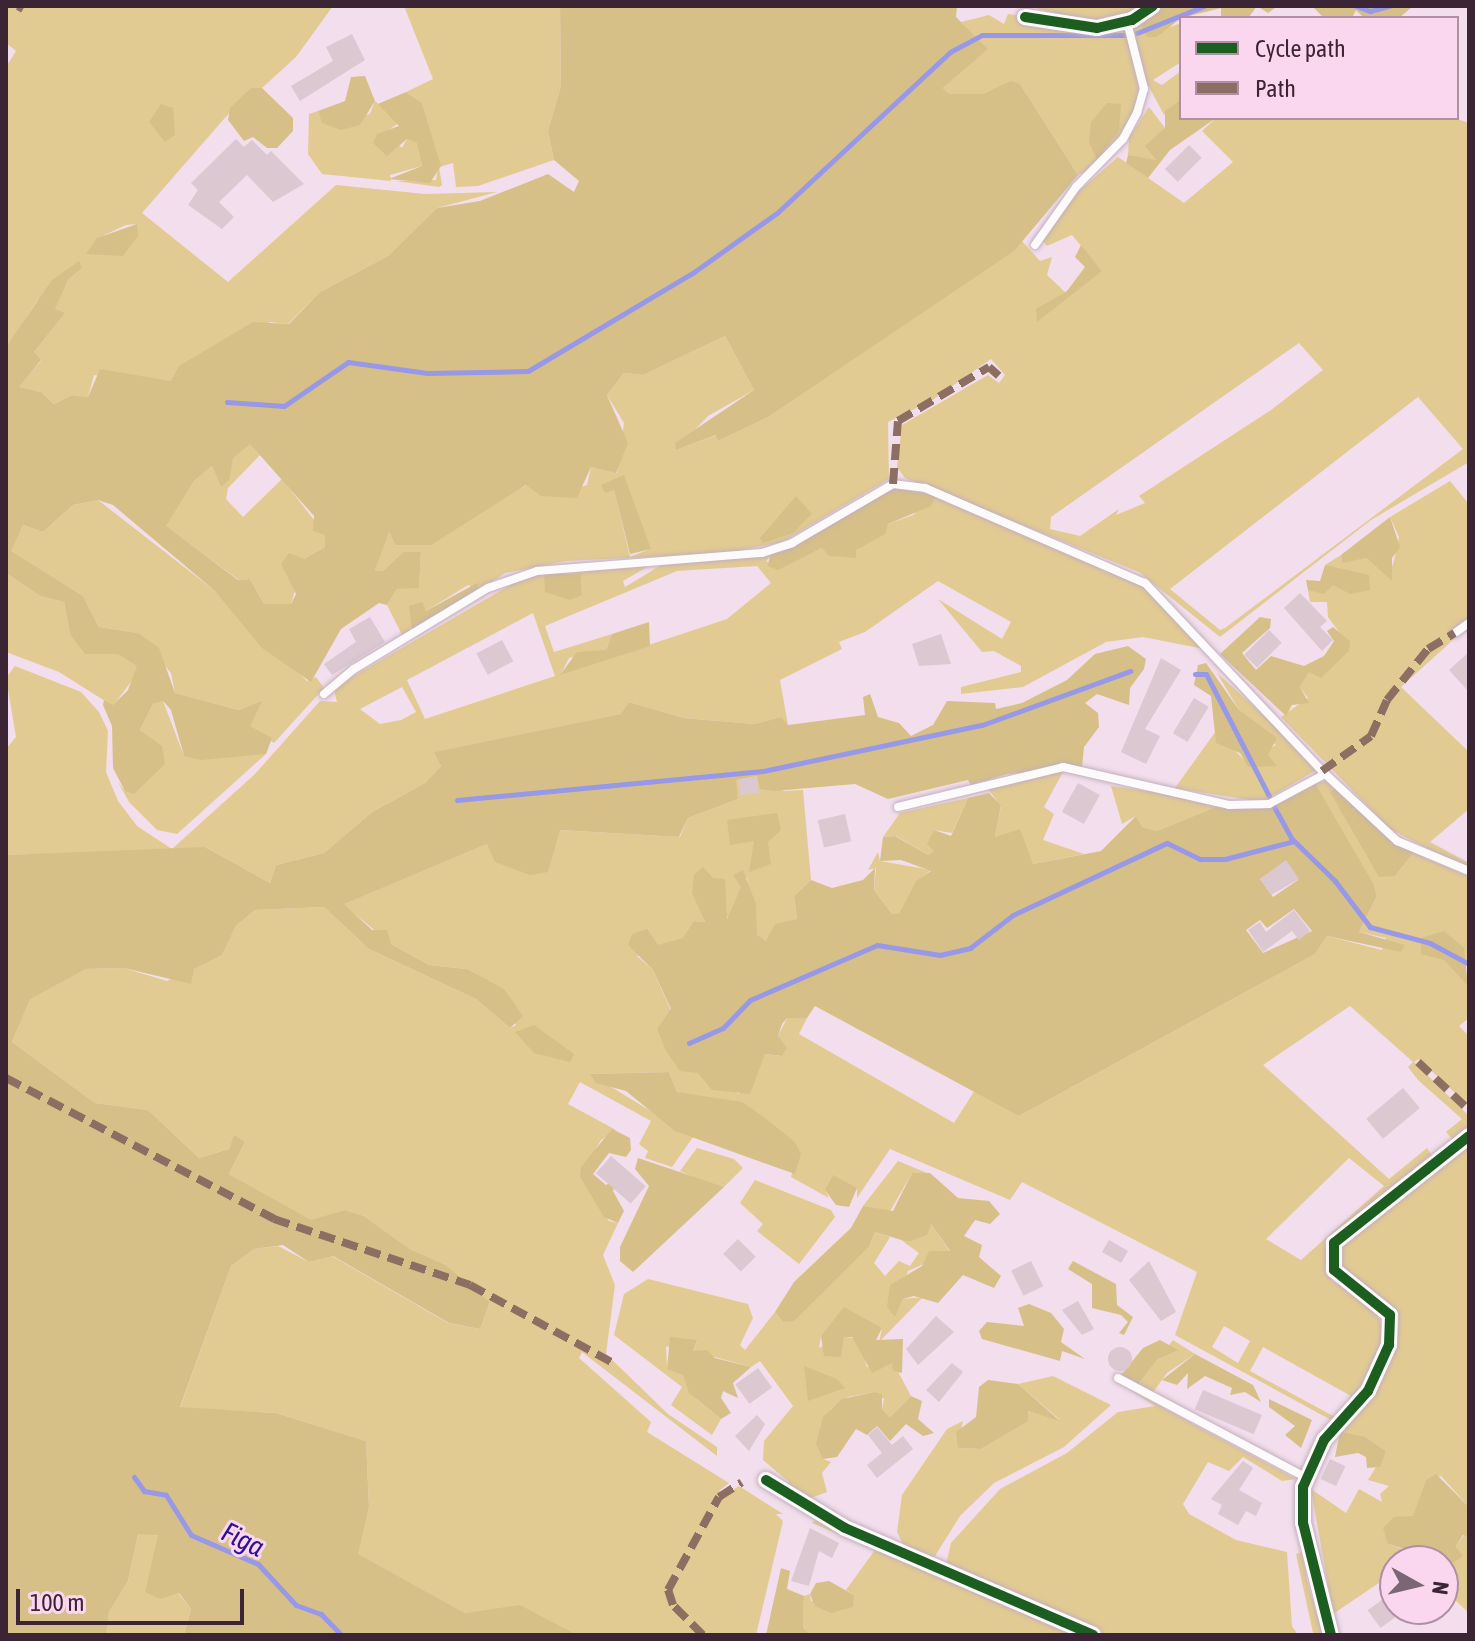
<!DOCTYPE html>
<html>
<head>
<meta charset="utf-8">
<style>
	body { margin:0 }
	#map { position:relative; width:1475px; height:1641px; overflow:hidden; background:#f2deec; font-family:"Asap Condensed",sans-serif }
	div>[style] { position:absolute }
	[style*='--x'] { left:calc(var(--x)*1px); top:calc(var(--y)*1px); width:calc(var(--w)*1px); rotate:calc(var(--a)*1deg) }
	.green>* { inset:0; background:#e2cb92 }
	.forest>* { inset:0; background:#d6c088 }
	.stream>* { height:5px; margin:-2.5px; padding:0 2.5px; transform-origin:2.5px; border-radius:2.5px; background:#9898e9 }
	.building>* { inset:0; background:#dbc8d1; transform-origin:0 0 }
	.round { border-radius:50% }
	.roads { filter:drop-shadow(0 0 2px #c3afbd) drop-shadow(0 0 2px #c3afbd) }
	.lane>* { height:8px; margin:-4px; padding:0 4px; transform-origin:4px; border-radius:4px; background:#fdfafc }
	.street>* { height:16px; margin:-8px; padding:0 8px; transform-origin:8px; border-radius:8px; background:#fdfafc }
	.quiet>* { height:8px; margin-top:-4px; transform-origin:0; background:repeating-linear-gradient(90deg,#8d6e63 0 16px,transparent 0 24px) }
	.cycleway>* { height:10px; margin:-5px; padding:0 5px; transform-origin:5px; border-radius:5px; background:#1b5e20 }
	span { translate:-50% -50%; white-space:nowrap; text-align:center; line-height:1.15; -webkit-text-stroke:6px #fad6ef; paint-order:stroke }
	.water-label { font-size:28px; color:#2b1398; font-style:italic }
	.frame { position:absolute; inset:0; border:8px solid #3b2535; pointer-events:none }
	.legend { position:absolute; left:1179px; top:16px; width:280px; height:104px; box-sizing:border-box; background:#fad6ef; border:2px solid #ae8fa5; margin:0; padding:10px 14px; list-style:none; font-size:24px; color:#3b2535 }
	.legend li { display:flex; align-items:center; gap:16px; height:40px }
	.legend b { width:40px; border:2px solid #ae8fa5 }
	.north { position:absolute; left:1379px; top:1545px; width:80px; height:80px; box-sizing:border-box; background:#fad6ef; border:2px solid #ae8fa5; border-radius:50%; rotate:98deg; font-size:22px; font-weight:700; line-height:32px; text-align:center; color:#3b2535 }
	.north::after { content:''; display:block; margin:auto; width:28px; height:36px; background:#7b6675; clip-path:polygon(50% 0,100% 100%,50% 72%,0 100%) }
	.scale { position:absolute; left:16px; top:1589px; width:228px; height:36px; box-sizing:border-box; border:4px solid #3b2535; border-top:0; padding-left:10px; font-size:24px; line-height:28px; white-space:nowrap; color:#3b2535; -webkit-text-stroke:6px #fad6ef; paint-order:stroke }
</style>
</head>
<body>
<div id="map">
	<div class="green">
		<i style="clip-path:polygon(evenodd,6px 6px,333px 6px,296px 57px,262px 88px,251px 88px,142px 213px,228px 282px,336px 185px,425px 194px,497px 192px,437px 208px,388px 256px,320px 292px,288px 324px,270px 322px,171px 381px,94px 375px,88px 397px,72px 395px,54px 404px,41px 392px,18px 387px,41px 361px,34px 352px,64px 314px,54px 309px,68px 280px,82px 268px,37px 301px,6px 348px,6px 67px,16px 51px,6px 43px,6px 6px,137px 224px,123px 256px,98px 238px,126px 225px,137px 224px)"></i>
		<i style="clip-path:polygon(404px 6px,560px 6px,561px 86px,548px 131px,554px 160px,478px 186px,456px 187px,453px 163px,439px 167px,442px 185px,439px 187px,395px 181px,436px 180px,438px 166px,440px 165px,422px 103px,406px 92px,433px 79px)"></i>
		<i style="clip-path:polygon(1027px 6px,1149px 6px,1101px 24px)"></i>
		<i style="clip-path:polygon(1008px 14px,1123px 27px,1131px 39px,1139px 86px,1135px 112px,1114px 148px,1095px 167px,1078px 175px,1020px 84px,983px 94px,950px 94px,943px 88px,987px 49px,961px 22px,989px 15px,1004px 24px)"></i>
		<i style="clip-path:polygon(1146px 16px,1140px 24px,1147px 36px,1181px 23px,1181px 62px,1153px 80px,1162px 85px,1181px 71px,1181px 100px,1164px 115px,1145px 79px,1131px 25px)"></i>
		<i style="clip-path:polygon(375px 101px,400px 122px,386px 132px,402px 148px,407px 139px,418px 143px,422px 166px,390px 175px,391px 181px,322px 174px,308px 154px,309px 114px,318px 111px,323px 123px,370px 114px)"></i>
		<i style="clip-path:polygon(1149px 107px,1165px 128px,1149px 150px,1156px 160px,1147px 162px,1128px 155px,1129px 138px)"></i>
		<i style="clip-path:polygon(evenodd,1216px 118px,1454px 118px,1469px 123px,1469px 462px,1371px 520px,1220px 637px,1139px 572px,905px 478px,897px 467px,902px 425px,988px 375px,999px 383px,1005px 375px,991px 359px,931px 401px,888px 422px,889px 479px,782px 542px,726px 553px,566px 561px,505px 573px,479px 590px,468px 585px,426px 611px,423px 607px,404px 639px,387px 605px,397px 589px,419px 586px,421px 552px,403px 552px,383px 571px,375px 570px,381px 542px,389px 532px,395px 545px,423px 541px,527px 485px,564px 493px,587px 485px,591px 467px,617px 473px,624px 423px,607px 395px,624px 373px,643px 375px,725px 336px,754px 390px,708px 416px,676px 450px,717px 435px,718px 441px,768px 417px,1022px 241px,1040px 261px,1052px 257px,1047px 275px,1065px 292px,1033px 314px,1102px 271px,1072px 235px,1047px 246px,1043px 241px,1070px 199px,1118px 157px,1184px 203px,1233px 162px,1202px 131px,1216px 118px,1299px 343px,1323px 370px,1271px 410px,1139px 496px,1145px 503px,1116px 515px,1119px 509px,1080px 536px,1050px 529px,1051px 517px,1299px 343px,1216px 118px,1418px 397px,1463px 449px,1225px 628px,1220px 630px,1170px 589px,1418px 397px,1216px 118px,614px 489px,650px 549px,630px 557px,614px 489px)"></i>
		<i style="clip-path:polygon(250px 443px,260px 455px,228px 488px,226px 499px,243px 517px,282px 479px,325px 534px,325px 547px,304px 559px,291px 604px,264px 604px,250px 579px,239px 580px,165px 526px,194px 481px,212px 466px,221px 486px,230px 479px,232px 458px)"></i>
		<i style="clip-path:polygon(1450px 481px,1469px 504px,1469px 634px,1464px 630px,1401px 687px,1469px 752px,1469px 809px,1430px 842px,1469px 863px,1469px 870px,1390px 829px,1281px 717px,1308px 698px,1300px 687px,1309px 671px,1321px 677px,1334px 664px,1342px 636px,1328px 617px,1327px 602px,1310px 602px,1308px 590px,1332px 584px,1358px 592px,1359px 578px,1325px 565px,1341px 555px,1342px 562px,1367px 558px,1393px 565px,1399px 537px,1390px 517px)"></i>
		<i style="clip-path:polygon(evenodd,936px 495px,1142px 585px,1204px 649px,1143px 637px,1106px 642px,1023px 687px,961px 694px,961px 687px,1021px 672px,1021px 666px,994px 651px,982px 652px,938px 599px,1002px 639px,1011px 622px,938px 581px,865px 632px,839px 642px,842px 649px,780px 680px,788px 725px,781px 725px,781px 717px,754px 724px,684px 718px,629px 702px,622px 714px,435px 752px,441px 766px,425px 783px,372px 812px,324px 853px,276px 865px,270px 883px,205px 847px,202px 850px,6px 855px,6px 749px,16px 737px,6px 678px,15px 666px,81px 692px,99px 712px,108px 731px,106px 772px,118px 801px,137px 826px,172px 849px,255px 774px,320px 701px,337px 702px,334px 690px,347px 680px,519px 580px,544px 573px,582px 595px,581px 574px,564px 573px,649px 566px,623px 581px,625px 587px,663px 564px,770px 555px,766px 562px,793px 562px,822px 548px,856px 557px,856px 550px,888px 524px,913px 515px,936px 495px,757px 566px,771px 583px,727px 619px,561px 674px,569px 658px,606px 650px,612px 634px,554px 652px,545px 626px,677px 571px,757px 566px,936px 495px,533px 613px,555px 676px,425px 719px,407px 680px,533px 613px,936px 495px,402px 687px,416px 712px,401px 720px,380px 724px,360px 709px,402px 687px)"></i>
		<i style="clip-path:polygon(98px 500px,215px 591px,307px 681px,316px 677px,324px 688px,274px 743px,249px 726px,263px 700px,239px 710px,175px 693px,171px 673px,138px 633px,99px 627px,83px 596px,10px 551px,23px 525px,43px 532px,73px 505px)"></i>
		<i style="clip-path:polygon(6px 573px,40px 596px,64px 602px,70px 634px,98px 653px,119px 654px,137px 665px,139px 671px,113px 706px,59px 672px,6px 652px)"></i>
		<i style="clip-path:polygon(1217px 673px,1279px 729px,1318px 769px,1262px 802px,1175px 788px,1216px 731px,1246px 762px,1276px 745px,1239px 710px)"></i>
		<i style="clip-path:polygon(163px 701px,184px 756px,266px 754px,177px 834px,157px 830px,129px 802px,118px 782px,125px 791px,153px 744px,140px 730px,153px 704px)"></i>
		<i style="clip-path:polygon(1064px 770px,1044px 807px,1054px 814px,1043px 840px,1084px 854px,1033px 864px,1022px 846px,995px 837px,1001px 806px,988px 789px)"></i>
		<i style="clip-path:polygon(evenodd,758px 776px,784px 791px,803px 790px,811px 880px,794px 896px,797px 919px,766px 941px,757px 936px,747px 877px,729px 917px,723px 917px,725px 885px,697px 903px,705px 922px,695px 921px,684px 938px,637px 956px,653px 970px,698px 1072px,739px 1094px,765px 1054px,781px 1056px,778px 1036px,787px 1018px,807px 1018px,799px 1034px,954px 1123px,975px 1090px,1019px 1116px,1315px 954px,1327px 936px,1382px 950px,1386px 938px,1359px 932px,1377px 896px,1374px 885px,1306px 784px,1328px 781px,1395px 876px,1414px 852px,1469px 877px,1469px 966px,1460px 960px,1464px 948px,1421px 953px,1444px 959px,1469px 982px,1469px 1018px,1459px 1026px,1469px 1036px,1469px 1106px,1419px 1059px,1414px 1062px,1469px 1116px,1469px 1130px,1454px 1141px,1446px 1132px,1462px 1119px,1418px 1080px,1408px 1067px,1413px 1062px,1350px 1006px,1263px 1065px,1389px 1179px,1427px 1148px,1434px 1158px,1331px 1241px,1326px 1266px,1332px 1281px,1371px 1304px,1382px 1325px,1382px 1346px,1355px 1399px,1331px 1420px,1175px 1335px,1197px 1272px,1022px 1182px,1010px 1200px,890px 1149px,857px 1198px,857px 1188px,825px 1190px,829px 1198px,791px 1177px,795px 1160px,700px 1098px,677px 1092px,669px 1072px,590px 1074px,693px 1137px,672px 1167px,645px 1158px,648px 1151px,639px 1144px,651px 1121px,580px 1082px,568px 1104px,616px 1130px,601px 1140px,580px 1177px,609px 1221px,618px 1223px,603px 1255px,615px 1285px,606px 1354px,668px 1414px,717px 1447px,717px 1456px,582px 1352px,579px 1358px,651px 1422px,647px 1432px,729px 1483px,719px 1491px,727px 1494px,739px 1486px,783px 1514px,776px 1514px,783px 1521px,756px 1635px,575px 1635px,490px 1610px,465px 1613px,357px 1554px,369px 1507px,366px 1441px,276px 1413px,180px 1408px,231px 1266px,254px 1249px,278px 1246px,309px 1262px,332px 1256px,448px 1323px,480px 1329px,490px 1302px,446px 1265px,410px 1249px,364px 1216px,345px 1210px,311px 1221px,229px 1174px,245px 1142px,234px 1136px,229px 1149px,199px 1158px,148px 1110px,95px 1103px,12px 1042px,30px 998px,86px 969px,124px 968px,167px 981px,222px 955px,236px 926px,255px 910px,324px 907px,369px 949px,476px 999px,510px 1028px,516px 1025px,484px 979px,467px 969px,429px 965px,391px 944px,343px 904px,487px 844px,548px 872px,559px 830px,680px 837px,688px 818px,738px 799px,735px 780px,758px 776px,1349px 1158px,1384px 1186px,1301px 1260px,1266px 1239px,1349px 1158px,758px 776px,1224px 1326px,1250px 1341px,1238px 1363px,1212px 1347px,1224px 1326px,758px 776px,1263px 1347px,1351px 1396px,1351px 1397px,1335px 1417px,1250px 1371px,1263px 1347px)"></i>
		<i style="clip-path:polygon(1111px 786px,1191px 797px,1218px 806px,1157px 831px,1142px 827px,1136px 816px,1122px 824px)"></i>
		<i style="clip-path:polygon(968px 798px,952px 833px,934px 830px,934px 851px,928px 855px,896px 836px,883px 837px,900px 813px)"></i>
		<i style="clip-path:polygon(878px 852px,880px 861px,931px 870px,916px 882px,900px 915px,892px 914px,874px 890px,876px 868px,868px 870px)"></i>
		<i style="clip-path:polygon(1469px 1141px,1469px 1507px,1441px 1476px,1426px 1480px,1414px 1516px,1388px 1544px,1436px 1561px,1395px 1561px,1395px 1572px,1333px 1614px,1311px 1489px,1346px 1513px,1359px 1489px,1382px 1502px,1380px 1494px,1389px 1486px,1368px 1480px,1386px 1451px,1364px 1436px,1338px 1432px,1395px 1330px,1339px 1268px,1341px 1246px)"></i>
		<i style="clip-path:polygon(697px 1148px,734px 1159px,743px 1168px,724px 1187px,701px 1181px,680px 1171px)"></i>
		<i style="clip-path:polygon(898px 1161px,927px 1173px,912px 1173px,889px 1213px,863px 1206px)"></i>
		<i style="clip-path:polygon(755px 1180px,831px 1210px,835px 1217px,799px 1264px,757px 1231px,763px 1224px,740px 1203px)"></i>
		<i style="clip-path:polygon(931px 1224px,950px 1252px,908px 1271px,895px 1317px,903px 1299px,923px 1297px,879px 1342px,882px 1329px,837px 1319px,821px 1336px,819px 1348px,844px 1336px,859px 1340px,867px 1367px,893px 1362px,911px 1396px,890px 1417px,882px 1409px,884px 1399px,874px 1392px,848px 1397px,831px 1409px,820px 1427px,823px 1459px,831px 1462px,822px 1473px,827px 1492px,808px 1499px,784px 1487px,789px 1482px,763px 1460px,764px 1441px,793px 1406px,760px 1361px,751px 1367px,693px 1351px,697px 1341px,666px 1347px,667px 1368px,684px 1375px,696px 1399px,721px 1419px,712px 1435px,671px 1405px,682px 1387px,614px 1335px,624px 1294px,648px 1279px,748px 1304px,753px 1318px,740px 1345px,745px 1350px,775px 1312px,783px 1322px,794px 1320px,869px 1247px,875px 1232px,890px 1237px,874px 1263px,885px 1276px,899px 1261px,910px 1266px,919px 1253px,901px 1240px,908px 1242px)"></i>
		<i style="clip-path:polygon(1173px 1340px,1195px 1354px,1167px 1373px,1151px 1395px,1136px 1387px)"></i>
		<i style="clip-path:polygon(1053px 1376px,1111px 1405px,1064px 1447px,994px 1483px,960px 1516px,932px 1561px,905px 1548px,897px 1532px,902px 1495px,947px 1429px,963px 1421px,958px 1448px,981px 1449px,1027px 1421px,1027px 1411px,1060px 1420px,1018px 1384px)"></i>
		<i style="clip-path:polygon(1128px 1389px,1296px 1479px,1282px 1481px,1243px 1457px,1229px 1471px,1208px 1462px,1183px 1504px,1189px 1514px,1236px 1540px,1287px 1552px,1292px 1626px,1298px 1635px,1106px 1635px,945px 1569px,951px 1543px,1000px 1489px,1067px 1453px,1118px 1412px,1155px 1406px)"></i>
		<i style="clip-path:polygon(818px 1518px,1084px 1635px,810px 1635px,803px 1627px,804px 1596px,810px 1594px,811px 1601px,854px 1595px,846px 1590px,875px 1550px,812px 1523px)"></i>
		<i style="clip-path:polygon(138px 1534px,158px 1534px,160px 1598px,178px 1593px,191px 1609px,184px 1635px,106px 1635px,109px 1612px,128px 1581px)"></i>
		<i style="clip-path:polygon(1464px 1535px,1469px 1537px,1469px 1613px,1443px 1589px,1443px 1567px,1462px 1555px,1456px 1546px)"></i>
		<i style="clip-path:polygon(1302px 1552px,1307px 1581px,1323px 1635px,1313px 1633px,1296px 1554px)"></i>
	</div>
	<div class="forest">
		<i style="clip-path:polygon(evenodd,560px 6px,957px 6px,956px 17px,988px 49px,943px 88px,950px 94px,983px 94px,1011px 81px,1020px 84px,1078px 175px,1014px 251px,768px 417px,718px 441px,716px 435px,676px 450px,675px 443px,754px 390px,725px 336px,643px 375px,624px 373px,607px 395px,628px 443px,616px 473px,591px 467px,577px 498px,541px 496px,526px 485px,431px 545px,395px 545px,389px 532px,375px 570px,383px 571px,403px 552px,421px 552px,419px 588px,397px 589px,387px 605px,379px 603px,341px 629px,311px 682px,262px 648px,215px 591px,113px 505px,98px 500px,73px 505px,43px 532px,23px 525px,11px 551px,83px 596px,99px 627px,138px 633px,159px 648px,175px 693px,239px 710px,263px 700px,250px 726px,272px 738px,266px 754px,201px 760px,184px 756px,171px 710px,163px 701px,153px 704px,140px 730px,162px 746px,165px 764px,134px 794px,125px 791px,113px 768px,112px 726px,103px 705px,104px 700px,113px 705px,128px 690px,137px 666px,118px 654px,85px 654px,70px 634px,64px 602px,40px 596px,6px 573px,6px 348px,12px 338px,52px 280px,79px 261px,82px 268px,68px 280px,55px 309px,65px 313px,34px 352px,41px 360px,19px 387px,41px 392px,54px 404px,72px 395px,88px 397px,100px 369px,171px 381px,179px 366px,253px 322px,289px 324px,320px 292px,388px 256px,437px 208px,480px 201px,548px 174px,574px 192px,579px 181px,554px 160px,548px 131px,561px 86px,560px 6px,250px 444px,314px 516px,313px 531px,325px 535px,325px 547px,304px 559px,289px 553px,281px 564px,296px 594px,291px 604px,264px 604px,250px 579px,238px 580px,166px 526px,194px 481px,212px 466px,221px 487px,230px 479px,233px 458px,250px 444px)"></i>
		<i style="clip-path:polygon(1160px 6px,1275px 6px,1275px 8px,1268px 13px,1257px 6px,1249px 17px,1221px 18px,1221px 8px,1181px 18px,1157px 37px,1147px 37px,1140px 24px)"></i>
		<i style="clip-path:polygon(1312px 6px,1413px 6px,1399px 18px,1364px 18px,1356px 10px,1352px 18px,1324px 18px)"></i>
		<i style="clip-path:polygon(365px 76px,375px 101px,360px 125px,341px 130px,322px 123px,318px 111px,345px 101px,351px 77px)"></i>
		<i style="clip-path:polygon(251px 88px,262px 88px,293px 118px,293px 131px,277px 148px,267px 148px,253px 137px,244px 141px,228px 120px,230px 108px)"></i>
		<i style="clip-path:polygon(406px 92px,422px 103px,441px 166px,430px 183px,389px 179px,422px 166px,417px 143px,407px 139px,387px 156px,373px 143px,377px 134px,399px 126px,378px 104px)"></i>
		<i style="clip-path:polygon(1181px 100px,1181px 118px,1216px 118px,1170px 150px,1148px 178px,1126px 163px,1128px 155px,1156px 160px,1145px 146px,1165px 128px,1165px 111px)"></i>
		<i style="clip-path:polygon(1107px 103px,1121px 104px,1119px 131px,1097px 159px,1089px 143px,1091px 122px)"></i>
		<i style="clip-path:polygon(161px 104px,173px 108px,175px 135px,165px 142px,149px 122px)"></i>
		<i style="clip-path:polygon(137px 224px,138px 236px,123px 256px,86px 254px,97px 238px)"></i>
		<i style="clip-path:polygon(1081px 245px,1102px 271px,1037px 322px,1036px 309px,1067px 291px,1085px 267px,1075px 257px)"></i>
		<i style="clip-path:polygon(624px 475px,651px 549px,630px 554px,614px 490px,605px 493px,601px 485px)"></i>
		<i style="clip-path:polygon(893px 488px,936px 495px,931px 506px,888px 524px,885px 534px,856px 550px,856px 558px,829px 556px,822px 548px,778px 570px,768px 566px,770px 555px)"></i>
		<i style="clip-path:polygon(796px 496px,812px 514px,793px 533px,763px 543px,760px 538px)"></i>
		<i style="clip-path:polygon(1390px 517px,1400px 547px,1392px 558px,1392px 581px,1367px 558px,1342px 563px,1341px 555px)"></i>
		<i style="clip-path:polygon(1325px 565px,1369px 575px,1370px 590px,1350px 594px,1333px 585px,1324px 594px,1308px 590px,1306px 580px,1320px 581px)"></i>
		<i style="clip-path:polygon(544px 573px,581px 574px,582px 595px,570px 600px,545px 592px)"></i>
		<i style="clip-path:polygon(477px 583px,479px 590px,412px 632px,409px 606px,422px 602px,426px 611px)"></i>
		<i style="clip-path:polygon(1260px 617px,1271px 619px,1270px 628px,1242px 653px,1256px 670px,1271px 656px,1304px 666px,1324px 656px,1334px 641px,1327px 631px,1333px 627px,1350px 641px,1349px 651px,1321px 678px,1309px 672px,1300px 687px,1309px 703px,1292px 705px,1286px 716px,1220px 654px)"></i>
		<i style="clip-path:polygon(649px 622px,650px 646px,560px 675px,577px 652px,606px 650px,612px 634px)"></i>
		<i style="clip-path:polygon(1128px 646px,1146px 659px,1144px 669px,1130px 688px,1129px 705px,1097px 694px,1085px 703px,1098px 713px,1099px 727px,1084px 747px,1082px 767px,1007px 774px,971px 785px,968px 780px,888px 799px,855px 784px,774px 791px,760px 789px,757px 776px,736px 780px,738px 799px,688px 818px,679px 837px,560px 830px,548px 872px,530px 875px,495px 862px,487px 844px,344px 904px,372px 930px,387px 930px,391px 944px,429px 965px,467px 969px,504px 989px,523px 1016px,510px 1028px,476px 999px,369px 949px,324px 907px,255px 910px,236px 926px,222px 955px,194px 969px,191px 984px,124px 968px,86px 969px,30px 999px,12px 1042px,95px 1103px,148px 1110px,199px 1158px,229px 1149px,234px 1135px,245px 1142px,229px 1174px,311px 1220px,345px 1210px,364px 1216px,410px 1249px,446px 1265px,490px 1302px,480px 1329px,449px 1323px,333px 1256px,309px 1262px,283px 1245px,254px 1249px,231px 1266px,180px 1407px,276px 1413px,366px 1441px,369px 1507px,358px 1554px,465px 1613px,520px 1605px,577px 1635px,184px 1635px,191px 1609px,179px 1593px,160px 1599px,145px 1592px,158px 1535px,138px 1534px,128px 1581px,109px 1612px,106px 1635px,6px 1635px,6px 855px,205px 847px,270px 883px,276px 865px,324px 853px,372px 812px,425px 783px,441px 766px,434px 752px,621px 714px,629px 702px,684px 718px,754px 724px,781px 717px,788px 725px,865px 715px,863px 697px,870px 694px,878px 717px,899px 723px,911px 736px,933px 725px,947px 701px,995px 703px,996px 709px,1022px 703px,1067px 680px,1095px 654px)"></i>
		<i style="clip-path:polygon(1206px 663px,1239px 710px,1277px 738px,1268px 755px,1277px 766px,1248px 767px,1240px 753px,1216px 743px,1211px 696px,1194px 685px,1198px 665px)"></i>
		<i style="clip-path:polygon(evenodd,1306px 784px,1316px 785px,1374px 885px,1377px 896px,1359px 932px,1405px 945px,1401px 952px,1327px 936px,1315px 954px,1019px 1116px,815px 1006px,807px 1018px,787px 1018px,782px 1024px,778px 1036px,787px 1048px,782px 1056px,765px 1054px,750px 1094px,712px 1090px,698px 1073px,680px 1071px,666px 1051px,657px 1029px,671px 1009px,653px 970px,628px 945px,632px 934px,647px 929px,658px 945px,683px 938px,694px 921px,705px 922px,692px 893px,694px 875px,703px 867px,713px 878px,725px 879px,727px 919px,741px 887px,733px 875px,743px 870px,756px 904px,757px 935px,766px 941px,775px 924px,797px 919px,794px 896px,811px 880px,832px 888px,863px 880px,875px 868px,874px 890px,892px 914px,899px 914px,916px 881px,931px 871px,901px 860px,880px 861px,883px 837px,895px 836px,928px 855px,934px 851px,927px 844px,934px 830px,951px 836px,968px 798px,989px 793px,1001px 805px,995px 837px,1020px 829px,1033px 864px,1101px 851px,1136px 816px,1142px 827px,1157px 831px,1218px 806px,1265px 809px,1306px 784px,1286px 861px,1298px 880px,1273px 897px,1260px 879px,1286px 861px,1306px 784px,1294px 909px,1312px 931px,1263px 953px,1246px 930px,1260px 920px,1267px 928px,1294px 909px)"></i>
		<i style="clip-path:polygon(1335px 789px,1394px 843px,1414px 852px,1395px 876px,1379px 877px,1330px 792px)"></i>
		<i style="clip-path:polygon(777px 813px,781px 830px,768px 842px,771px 864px,749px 872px,754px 841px,730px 845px,727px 820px)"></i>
		<i style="clip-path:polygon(1444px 931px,1464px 948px,1468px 986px,1444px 960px,1421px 954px,1421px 938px)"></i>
		<i style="clip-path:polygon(534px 1025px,574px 1054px,570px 1062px,534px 1053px,515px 1032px)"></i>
		<i style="clip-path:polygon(669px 1072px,677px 1092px,742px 1102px,765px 1118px,795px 1142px,801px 1154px,795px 1174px,675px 1131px,626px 1091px,596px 1083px,590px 1074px)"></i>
		<i style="clip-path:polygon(612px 1129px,630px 1138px,631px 1150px,626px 1157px,609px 1153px,593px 1174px,606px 1185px,617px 1179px,613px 1191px,624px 1211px,618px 1223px,604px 1217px,580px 1177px,581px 1167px)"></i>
		<i style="clip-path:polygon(638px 1158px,724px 1187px,633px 1272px,620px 1261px,620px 1247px,649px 1186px,635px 1169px)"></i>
		<i style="clip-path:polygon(912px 1173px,930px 1173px,958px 1198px,989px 1201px,1000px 1214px,990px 1224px,975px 1220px,964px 1236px,982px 1245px,979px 1257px,1001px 1276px,994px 1288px,963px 1275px,938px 1303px,914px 1296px,903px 1299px,895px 1317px,887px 1307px,890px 1285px,922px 1266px,929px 1251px,950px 1251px,931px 1224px,927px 1235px,908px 1242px,875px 1232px,869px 1247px,794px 1321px,783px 1322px,775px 1312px,794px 1282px,851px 1228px,863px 1206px,893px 1211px)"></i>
		<i style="clip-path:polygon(833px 1175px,857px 1188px,849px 1207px,836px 1205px,825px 1190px)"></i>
		<i style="clip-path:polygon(1073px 1261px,1116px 1284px,1117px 1305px,1133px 1317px,1124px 1335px,1119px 1333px,1128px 1322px,1121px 1315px,1092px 1308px,1092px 1284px,1068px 1269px)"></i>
		<i style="clip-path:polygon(1029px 1304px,1051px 1313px,1064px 1329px,1061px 1342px,1085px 1359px,1062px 1351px,1060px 1361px,982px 1339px,979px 1331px,987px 1322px,1024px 1326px,1018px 1308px)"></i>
		<i style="clip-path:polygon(844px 1307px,882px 1328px,876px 1340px,903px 1339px,902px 1373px,893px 1371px,892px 1363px,872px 1373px,852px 1337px,844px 1337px,841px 1357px,824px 1356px,821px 1336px)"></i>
		<i style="clip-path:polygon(670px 1337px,697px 1340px,693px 1351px,707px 1350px,715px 1358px,751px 1367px,733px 1383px,738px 1398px,723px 1391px,721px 1398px,731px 1413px,721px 1419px,689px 1393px,683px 1375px,667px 1369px)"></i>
		<i style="clip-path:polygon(1160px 1340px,1178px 1350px,1158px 1359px,1136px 1387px,1121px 1375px,1143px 1348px)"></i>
		<i style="clip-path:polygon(1195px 1354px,1253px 1385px,1261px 1402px,1245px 1392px,1230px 1395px,1232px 1388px,1205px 1376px,1187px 1389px,1188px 1373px,1177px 1385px,1162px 1380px)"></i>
		<i style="clip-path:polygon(804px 1366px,837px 1379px,845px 1388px,808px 1401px)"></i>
		<i style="clip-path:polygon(988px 1380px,1018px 1384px,1060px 1421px,1028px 1411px,1028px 1421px,981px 1449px,958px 1448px,956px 1432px,976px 1417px,979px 1387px)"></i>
		<i style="clip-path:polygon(874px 1392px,882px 1394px,882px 1409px,890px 1417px,911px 1396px,922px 1401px,918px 1419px,934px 1433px,923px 1436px,906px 1424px,890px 1441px,877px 1426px,867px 1435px,856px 1429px,837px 1457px,823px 1459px,816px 1444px,823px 1417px,842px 1399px)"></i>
		<i style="clip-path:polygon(1269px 1399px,1312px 1420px,1301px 1448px,1285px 1435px,1295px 1426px,1269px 1407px)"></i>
		<i style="clip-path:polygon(1340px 1432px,1364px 1436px,1386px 1451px,1380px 1467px,1367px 1468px,1366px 1457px,1358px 1453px,1335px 1457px)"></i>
		<i style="clip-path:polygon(1436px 1474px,1469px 1507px,1469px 1537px,1463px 1535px,1456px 1546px,1463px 1556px,1445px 1568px,1443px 1561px,1388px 1544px,1383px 1528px,1394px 1517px,1413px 1516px,1426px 1480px)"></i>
		<i style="clip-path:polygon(781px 1568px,790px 1571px,787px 1589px,804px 1596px,803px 1627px,810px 1635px,766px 1635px)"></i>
		<i style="clip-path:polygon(829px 1581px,854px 1595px,853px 1607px,831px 1613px,815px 1606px,810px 1594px,816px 1583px)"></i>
	</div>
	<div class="stream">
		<i style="--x:1356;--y:6;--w:15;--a:20"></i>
		<i style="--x:1370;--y:11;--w:20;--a:-15"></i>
		<i style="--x:1137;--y:33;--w:72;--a:-21.9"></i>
		<i style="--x:227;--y:402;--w:57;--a:4"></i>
		<i style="--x:284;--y:406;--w:78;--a:-34.5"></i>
		<i style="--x:348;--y:362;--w:80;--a:7.9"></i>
		<i style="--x:427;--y:373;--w:101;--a:-1.1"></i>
		<i style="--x:528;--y:371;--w:193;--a:-30.8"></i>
		<i style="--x:694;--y:272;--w:103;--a:-35.5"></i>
		<i style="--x:778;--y:212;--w:235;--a:-42.9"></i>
		<i style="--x:950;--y:52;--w:36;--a:-28"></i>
		<i style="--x:982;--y:35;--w:148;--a:0"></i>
		<i style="--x:1195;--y:674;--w:11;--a:0"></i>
		<i style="--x:1206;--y:674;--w:142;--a:62.7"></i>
		<i style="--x:457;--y:800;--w:307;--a:-5.4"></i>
		<i style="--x:763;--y:771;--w:224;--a:-11.9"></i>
		<i style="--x:982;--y:725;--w:158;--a:-20"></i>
		<i style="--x:1273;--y:805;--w:38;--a:61"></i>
		<i style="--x:1291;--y:838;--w:62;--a:44.3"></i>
		<i style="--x:1335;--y:881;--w:58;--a:52.7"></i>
		<i style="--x:1370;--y:927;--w:62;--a:14.9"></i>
		<i style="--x:1430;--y:943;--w:44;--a:28.3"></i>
		<i style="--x:689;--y:1043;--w:37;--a:-24"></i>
		<i style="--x:723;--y:1028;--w:39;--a:-46"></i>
		<i style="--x:750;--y:1000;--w:138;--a:-23.4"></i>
		<i style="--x:877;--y:945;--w:64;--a:9"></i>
		<i style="--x:940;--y:955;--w:31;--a:-13"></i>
		<i style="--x:970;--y:948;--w:54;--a:-37.5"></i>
		<i style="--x:1013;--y:915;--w:170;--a:-25.1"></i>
		<i style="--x:1167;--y:843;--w:37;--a:26"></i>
		<i style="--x:1200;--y:859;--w:25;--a:0"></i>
		<i style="--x:1225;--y:859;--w:71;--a:-14.6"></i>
		<i style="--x:134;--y:1477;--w:17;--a:54"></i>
		<i style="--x:144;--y:1491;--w:22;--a:10"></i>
		<i style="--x:166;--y:1495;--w:47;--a:58"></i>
		<i style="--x:191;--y:1535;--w:73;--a:23.4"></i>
		<i style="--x:258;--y:1564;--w:56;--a:47.2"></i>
		<i style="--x:296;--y:1605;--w:27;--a:20"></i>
		<i style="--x:321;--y:1614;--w:29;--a:46"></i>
	</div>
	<div class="building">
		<i style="clip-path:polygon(352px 34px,365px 60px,300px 101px,291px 86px,333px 61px,326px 47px)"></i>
		<i style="clip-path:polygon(236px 139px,244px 147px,252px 140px,267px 155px,271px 151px,304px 184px,273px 202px,247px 175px,219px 202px,234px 217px,222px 229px,188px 205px,198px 190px,191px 183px)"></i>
		<i style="left:1189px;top:145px;width:18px;height:34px;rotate:45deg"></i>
		<i style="clip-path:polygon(1300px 593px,1327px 621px,1320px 627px,1333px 640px,1322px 651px,1284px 608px)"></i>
		<i style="clip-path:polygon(370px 617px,385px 642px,332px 675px,324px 664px,356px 642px,349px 629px)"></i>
		<i style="left:1269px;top:630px;width:18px;height:35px;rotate:45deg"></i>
		<i style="clip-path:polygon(941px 634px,951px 664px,919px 666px,912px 644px)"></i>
		<i style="left:502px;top:640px;width:24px;height:29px;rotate:62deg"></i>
		<i style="clip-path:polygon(1469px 652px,1469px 692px,1449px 670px)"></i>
		<i style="clip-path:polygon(1161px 658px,1181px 670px,1145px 729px,1160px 736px,1146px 764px,1121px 752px)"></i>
		<i style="left:1194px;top:698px;width:17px;height:41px;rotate:31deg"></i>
		<i style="left:757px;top:777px;width:16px;height:19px;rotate:83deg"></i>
		<i style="left:1078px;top:783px;width:25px;height:33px;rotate:29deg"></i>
		<i style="left:845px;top:814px;width:28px;height:28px;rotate:77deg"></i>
		<i style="clip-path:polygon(1286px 860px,1299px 879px,1271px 895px,1260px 879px)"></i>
		<i style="clip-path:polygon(1294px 910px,1310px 931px,1299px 940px,1292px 931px,1263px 952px,1248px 930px,1260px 922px,1266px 932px)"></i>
		<i style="left:1403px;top:1088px;width:26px;height:48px;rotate:50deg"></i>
		<i style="left:611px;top:1156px;width:46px;height:23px;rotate:41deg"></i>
		<i style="left:738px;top:1239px;width:25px;height:21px;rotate:45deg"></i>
		<i style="left:1109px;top:1240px;width:22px;height:14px;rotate:30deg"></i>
		<i style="left:1031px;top:1261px;width:28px;height:22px;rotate:64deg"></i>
		<i style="clip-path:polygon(1149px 1261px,1176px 1312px,1161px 1321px,1129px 1280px)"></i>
		<i style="clip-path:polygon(1078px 1301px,1094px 1329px,1082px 1335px,1062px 1310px)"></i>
		<i style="clip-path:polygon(936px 1316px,954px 1332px,918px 1365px,906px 1349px)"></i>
		<i class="round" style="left:1108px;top:1347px;width:24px;height:24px"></i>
		<i style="clip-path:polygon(952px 1363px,963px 1372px,939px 1402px,926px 1390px)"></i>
		<i style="left:758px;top:1368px;width:24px;height:28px;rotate:54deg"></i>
		<i style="left:1203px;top:1390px;width:64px;height:21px;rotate:23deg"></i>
		<i style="clip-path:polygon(757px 1415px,765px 1424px,749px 1451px,735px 1436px)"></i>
		<i style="clip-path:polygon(877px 1427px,892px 1445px,903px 1436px,913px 1449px,877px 1478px,867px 1465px,882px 1453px,868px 1435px)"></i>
		<i style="left:1330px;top:1459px;width:17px;height:22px;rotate:25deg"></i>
		<i style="clip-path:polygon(1243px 1461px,1253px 1468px,1239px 1490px,1262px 1503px,1256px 1516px,1246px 1511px,1238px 1525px,1218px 1514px,1222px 1505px,1211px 1499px)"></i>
		<i style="clip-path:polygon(810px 1528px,839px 1543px,832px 1558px,819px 1551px,809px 1586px,791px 1581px)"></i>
		<i style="left:1383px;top:1599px;width:22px;height:19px;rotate:54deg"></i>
	</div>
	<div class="roads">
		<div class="lane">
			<i style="--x:1035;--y:245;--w:71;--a:-54.7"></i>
			<i style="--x:1076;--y:187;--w:67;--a:-45.6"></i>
			<i style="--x:1123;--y:139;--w:30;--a:-62"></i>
			<i style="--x:1137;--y:113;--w:25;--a:-74"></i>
			<i style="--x:1144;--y:89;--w:69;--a:-104.2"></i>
			<i style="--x:1455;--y:633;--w:17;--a:-36"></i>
			<i style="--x:324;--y:694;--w:39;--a:-40"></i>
			<i style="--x:354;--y:669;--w:157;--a:-31.2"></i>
			<i style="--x:488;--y:588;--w:52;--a:-19.1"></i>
			<i style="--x:537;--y:571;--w:226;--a:-4.6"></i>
			<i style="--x:762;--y:553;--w:32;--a:-18"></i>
			<i style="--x:792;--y:543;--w:117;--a:-30.3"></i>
			<i style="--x:893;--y:484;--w:32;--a:7"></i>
			<i style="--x:925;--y:488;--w:240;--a:23.4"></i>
			<i style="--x:1145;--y:583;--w:258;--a:46.7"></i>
			<i style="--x:1322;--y:771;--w:103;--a:43"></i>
			<i style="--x:1397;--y:841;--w:78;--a:22.6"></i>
			<i style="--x:898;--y:807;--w:170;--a:-13.6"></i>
			<i style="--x:1063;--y:767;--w:170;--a:12.9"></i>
			<i style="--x:1229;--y:805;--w:40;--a:-1.4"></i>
			<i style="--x:1269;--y:804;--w:64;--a:-28.2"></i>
			<i style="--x:1118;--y:1378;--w:214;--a:27.9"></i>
		</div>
		<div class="street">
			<i style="--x:1025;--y:17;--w:73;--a:8.7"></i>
			<i style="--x:1097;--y:28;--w:36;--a:-13"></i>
			<i style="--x:1132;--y:20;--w:25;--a:-34"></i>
			<i style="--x:766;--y:1480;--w:92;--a:31.3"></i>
			<i style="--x:845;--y:1528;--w:270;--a:23.3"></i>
			<i style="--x:1331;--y:1635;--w:115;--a:-104"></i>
			<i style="--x:1303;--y:1523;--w:36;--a:-90"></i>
			<i style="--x:1303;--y:1487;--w:51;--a:-65.9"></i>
			<i style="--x:1324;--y:1440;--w:66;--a:-48.1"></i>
			<i style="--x:1368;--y:1391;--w:51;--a:-65.5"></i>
			<i style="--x:1389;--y:1345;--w:30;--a:-88"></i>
			<i style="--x:1390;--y:1315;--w:72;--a:-141.2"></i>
			<i style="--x:1334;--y:1270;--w:27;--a:-90"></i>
			<i style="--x:1334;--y:1243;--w:172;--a:-38.4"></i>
		</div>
	</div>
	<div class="quiet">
		<i style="--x:18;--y:6;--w:6;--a:31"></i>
		<i style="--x:893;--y:484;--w:63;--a:-85.5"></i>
		<i style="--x:898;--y:421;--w:106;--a:-30.7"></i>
		<i style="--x:989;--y:367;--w:13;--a:42"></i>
		<i style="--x:1322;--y:771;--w:60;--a:-35.5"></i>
		<i style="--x:1371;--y:736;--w:39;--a:-66"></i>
		<i style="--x:1387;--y:700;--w:65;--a:-51.2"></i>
		<i style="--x:1428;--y:649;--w:31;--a:-31"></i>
		<i style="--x:1418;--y:1062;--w:70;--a:43.3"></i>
		<i style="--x:6;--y:1078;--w:303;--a:27.7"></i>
		<i style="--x:274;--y:1219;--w:207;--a:18.6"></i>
		<i style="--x:470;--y:1285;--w:163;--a:28.6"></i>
		<i style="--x:703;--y:1635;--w:42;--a:-135"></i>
		<i style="--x:673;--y:1605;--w:16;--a:-108"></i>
		<i style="--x:668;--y:1590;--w:106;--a:-61.3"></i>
		<i style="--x:719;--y:1497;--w:27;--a:-33"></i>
	</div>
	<div class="cycleway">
		<i style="--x:1025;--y:17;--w:73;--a:8.7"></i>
		<i style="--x:1097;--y:28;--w:36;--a:-13"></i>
		<i style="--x:1132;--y:20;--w:25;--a:-34"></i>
		<i style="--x:766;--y:1480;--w:92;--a:31.3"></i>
		<i style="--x:845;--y:1528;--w:270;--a:23.3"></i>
		<i style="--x:1331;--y:1635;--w:115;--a:-104"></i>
		<i style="--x:1303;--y:1523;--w:36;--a:-90"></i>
		<i style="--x:1303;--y:1487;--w:51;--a:-65.9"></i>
		<i style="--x:1324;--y:1440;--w:66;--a:-48.1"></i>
		<i style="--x:1368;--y:1391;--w:51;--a:-65.5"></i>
		<i style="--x:1389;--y:1345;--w:30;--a:-88"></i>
		<i style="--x:1390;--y:1315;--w:72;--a:-141.2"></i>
		<i style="--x:1334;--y:1270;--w:27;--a:-90"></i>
		<i style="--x:1334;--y:1243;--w:172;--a:-38.4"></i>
	</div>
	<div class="water-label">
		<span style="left:243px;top:1539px;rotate:26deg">Figa</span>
	</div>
	<div class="frame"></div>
	<ul class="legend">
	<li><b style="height:10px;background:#1b5e20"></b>Cycle path</li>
	<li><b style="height:10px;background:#8d6e63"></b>Path</li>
	</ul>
	<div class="north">N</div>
	<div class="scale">100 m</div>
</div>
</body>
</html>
